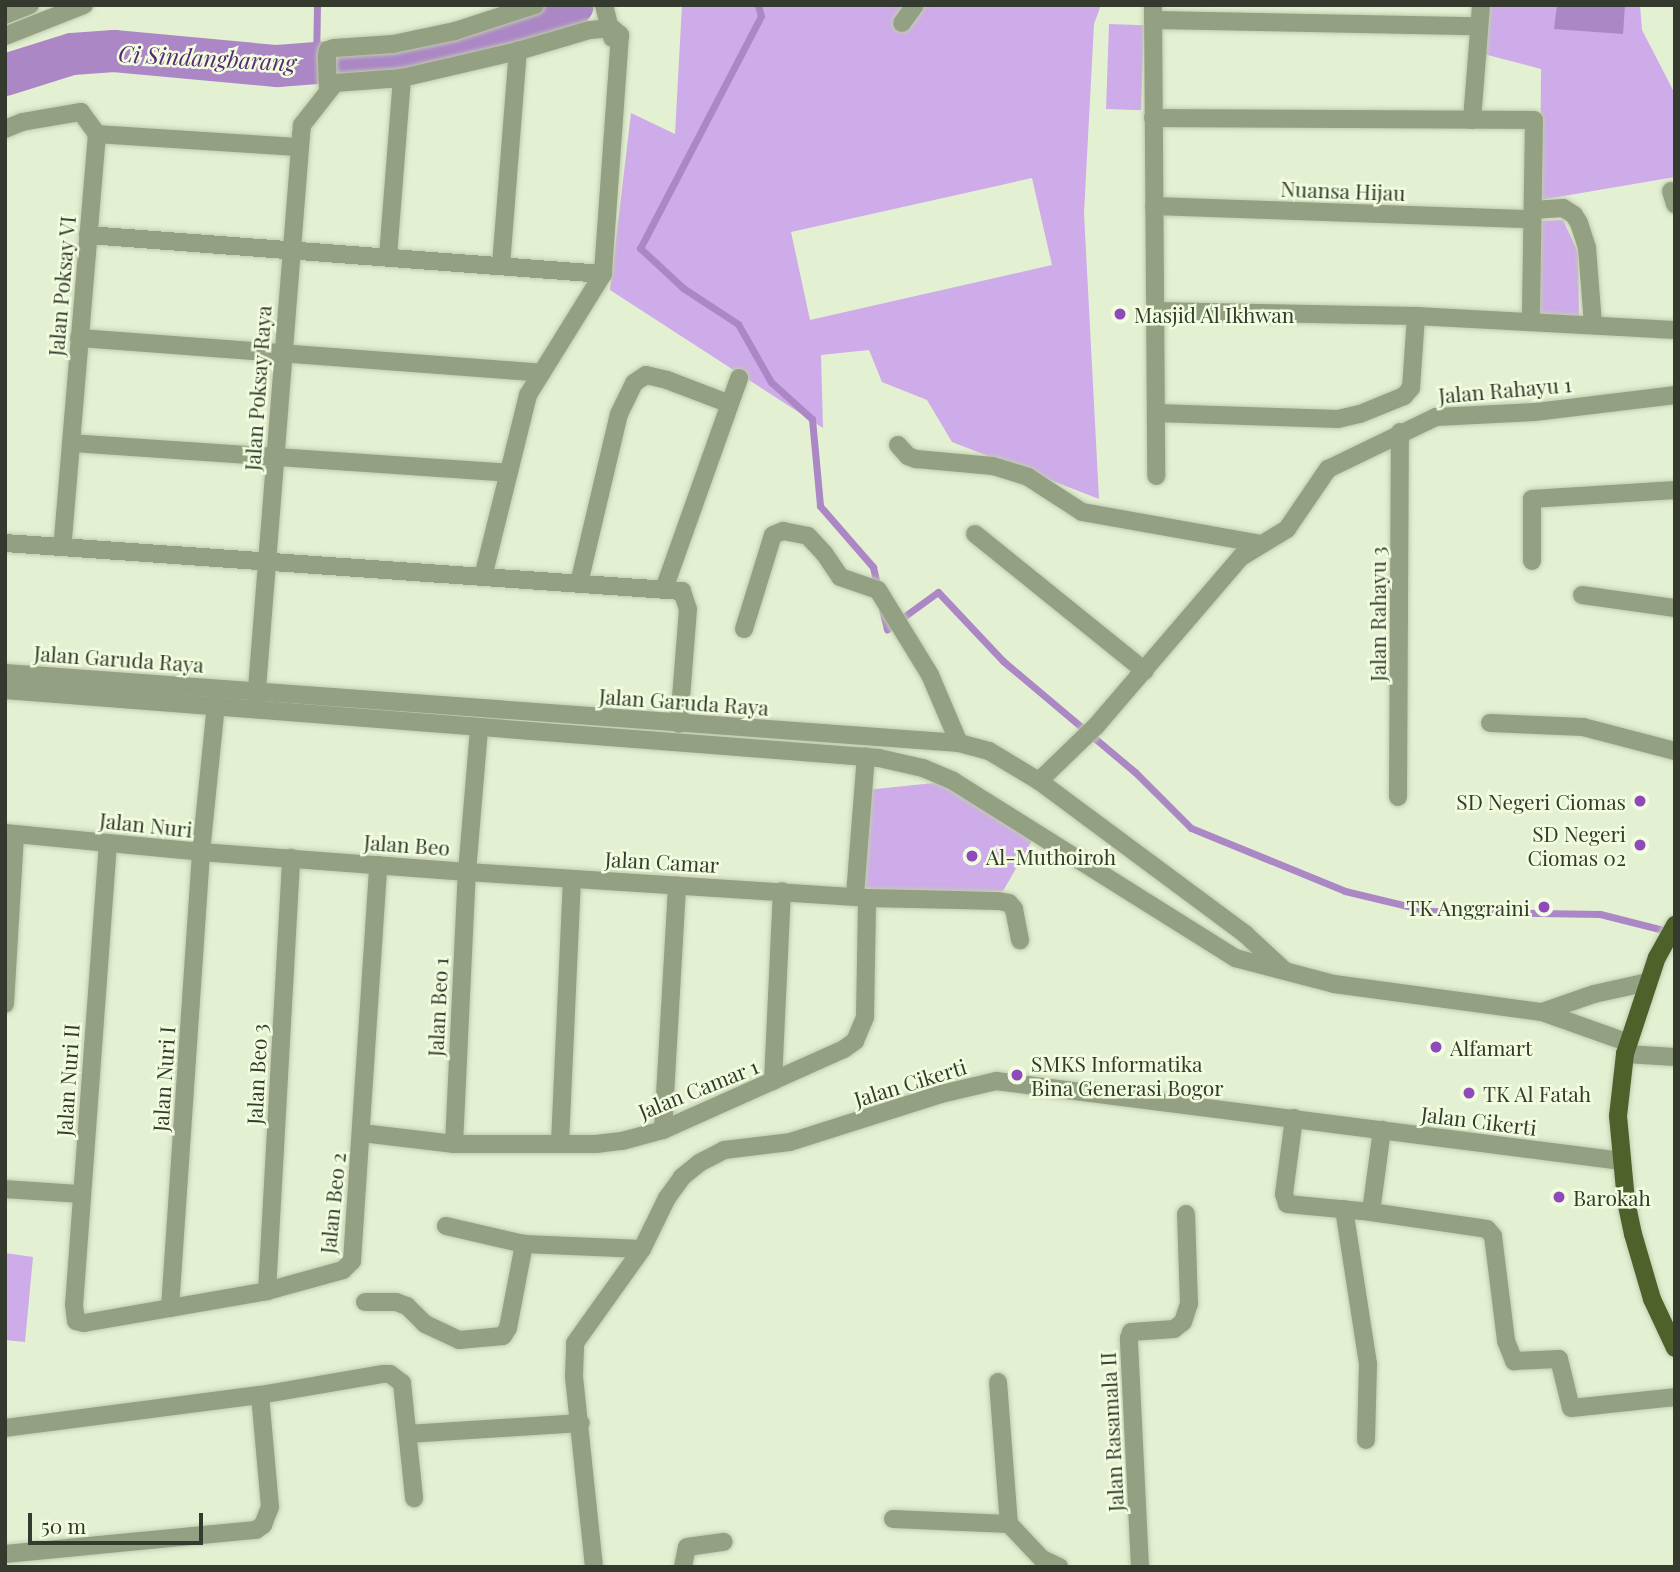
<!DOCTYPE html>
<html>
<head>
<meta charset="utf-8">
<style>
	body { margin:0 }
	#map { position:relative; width:1680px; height:1572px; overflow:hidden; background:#e4f0d2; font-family:"Playfair Display",serif }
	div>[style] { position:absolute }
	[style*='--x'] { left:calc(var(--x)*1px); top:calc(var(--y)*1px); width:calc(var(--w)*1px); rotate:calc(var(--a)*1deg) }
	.green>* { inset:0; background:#ceabe9; transform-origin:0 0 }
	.water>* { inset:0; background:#ab87c5 }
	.stream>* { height:7px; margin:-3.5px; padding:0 3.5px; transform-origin:3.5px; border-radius:3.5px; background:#ab87c5 }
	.river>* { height:42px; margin:-21px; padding:0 21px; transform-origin:21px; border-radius:21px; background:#ab87c5 }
	.roads { filter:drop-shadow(0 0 2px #c1ccb1) drop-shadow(0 0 2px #c1ccb1) }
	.minor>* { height:18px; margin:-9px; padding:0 9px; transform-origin:9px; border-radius:9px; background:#94a082 }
	.major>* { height:18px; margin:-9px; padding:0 9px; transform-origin:9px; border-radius:9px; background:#4f612a }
	.dots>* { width:19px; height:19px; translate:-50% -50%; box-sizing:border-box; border:4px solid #f2fddf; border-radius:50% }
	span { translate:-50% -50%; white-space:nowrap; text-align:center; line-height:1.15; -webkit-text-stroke:5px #f2fddf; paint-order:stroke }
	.street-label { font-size:21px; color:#353a2e }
	.poi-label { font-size:21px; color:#353a2e }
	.left { translate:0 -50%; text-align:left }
	.right { translate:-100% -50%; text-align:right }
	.water-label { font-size:23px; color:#572a74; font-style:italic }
	.frame { position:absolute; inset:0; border:7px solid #353a2e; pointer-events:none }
	.scale { position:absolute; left:28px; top:1513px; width:175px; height:32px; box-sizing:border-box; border:4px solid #353a2e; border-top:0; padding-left:9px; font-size:21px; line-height:24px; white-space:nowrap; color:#353a2e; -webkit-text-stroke:5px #f2fddf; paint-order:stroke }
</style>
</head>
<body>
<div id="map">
	<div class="green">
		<i style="clip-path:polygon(evenodd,682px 5px,1101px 5px,1094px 24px,1084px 213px,1099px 499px,952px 442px,927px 400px,882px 382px,869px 350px,821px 355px,823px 428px,610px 290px,631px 113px,675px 134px,682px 5px,1032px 178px,1052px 265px,810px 320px,791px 232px,1032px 178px)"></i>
		<i style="clip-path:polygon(1484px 5px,1640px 5px,1642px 30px,1675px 94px,1675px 177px,1540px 200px,1541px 69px,1480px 53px)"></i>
		<i style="left:1109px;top:24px;width:35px;height:85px;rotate:2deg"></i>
		<i style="clip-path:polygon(1563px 220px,1578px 252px,1579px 316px,1540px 317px,1538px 221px)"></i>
		<i style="clip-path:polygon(953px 781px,1037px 832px,1003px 891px,878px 891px,864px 887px,866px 790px)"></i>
		<i style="clip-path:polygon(5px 1253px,33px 1257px,25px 1342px,5px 1340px)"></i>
	</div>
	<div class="water">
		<i style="clip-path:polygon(1557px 5px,1625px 5px,1623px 34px,1554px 29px)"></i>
	</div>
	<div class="stream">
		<i style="--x:758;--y:5;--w:11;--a:75"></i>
		<i style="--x:761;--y:16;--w:262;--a:117.5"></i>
		<i style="--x:640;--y:248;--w:59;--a:42.9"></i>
		<i style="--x:683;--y:288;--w:66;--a:33.2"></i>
		<i style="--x:738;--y:324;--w:67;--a:60.4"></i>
		<i style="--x:771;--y:382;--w:55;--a:42.1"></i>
		<i style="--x:812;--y:419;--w:87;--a:84.7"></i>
		<i style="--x:820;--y:506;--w:81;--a:49"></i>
		<i style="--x:873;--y:567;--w:22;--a:77"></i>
		<i style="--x:316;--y:63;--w:58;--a:-89"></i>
		<i style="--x:882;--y:609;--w:21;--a:76"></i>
		<i style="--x:887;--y:629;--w:63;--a:-36"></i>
		<i style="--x:938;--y:592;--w:95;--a:46.7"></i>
		<i style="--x:1003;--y:661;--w:172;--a:40.1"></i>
		<i style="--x:1135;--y:772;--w:79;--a:45"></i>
		<i style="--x:1191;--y:828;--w:166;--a:22.2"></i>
		<i style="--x:1345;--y:891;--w:85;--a:13.5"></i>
		<i style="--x:1428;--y:911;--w:172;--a:1"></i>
		<i style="--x:1600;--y:914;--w:73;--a:14.2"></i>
	</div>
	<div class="river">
		<i style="--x:5;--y:75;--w:70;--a:-17.4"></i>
		<i style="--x:72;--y:54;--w:42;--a:-4.1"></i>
		<i style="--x:114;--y:51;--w:164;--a:5.3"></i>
		<i style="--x:277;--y:66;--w:133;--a:-4.3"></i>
		<i style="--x:410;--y:56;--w:113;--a:-15.4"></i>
		<i style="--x:519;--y:26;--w:58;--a:-21.3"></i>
	</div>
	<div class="roads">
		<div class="minor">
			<i style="--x:604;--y:5;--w:34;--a:76"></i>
			<i style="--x:1153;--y:5;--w:471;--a:89.6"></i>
			<i style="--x:5;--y:15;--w:27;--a:-22"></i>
			<i style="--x:1153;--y:20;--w:326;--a:1.1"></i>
			<i style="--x:902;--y:23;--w:22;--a:-54"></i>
			<i style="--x:5;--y:36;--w:85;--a:-21.4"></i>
			<i style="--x:328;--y:90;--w:10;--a:-45"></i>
			<i style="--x:335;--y:83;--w:67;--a:-4.3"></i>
			<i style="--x:402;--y:78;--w:119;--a:-13.1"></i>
			<i style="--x:518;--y:51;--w:75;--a:-16.3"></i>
			<i style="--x:590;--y:30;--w:22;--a:-5"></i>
			<i style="--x:612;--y:28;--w:11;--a:41"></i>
			<i style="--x:620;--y:35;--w:240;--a:94.1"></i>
			<i style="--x:603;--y:274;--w:142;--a:121.8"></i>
			<i style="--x:528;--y:395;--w:187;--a:103.9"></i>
			<i style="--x:328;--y:90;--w:35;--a:-92"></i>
			<i style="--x:327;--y:55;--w:5;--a:-79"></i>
			<i style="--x:328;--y:50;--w:6;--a:-18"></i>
			<i style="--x:334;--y:48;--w:59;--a:-3.9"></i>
			<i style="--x:393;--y:44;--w:63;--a:-11.8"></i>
			<i style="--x:455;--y:31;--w:84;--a:-18"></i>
			<i style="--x:1153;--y:118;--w:381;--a:0.3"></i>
			<i style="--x:1534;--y:120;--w:201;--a:90.9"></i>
			<i style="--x:1472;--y:120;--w:115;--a:-85.5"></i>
			<i style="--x:5;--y:129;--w:18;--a:-22"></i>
			<i style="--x:22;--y:122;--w:60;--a:-9.6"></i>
			<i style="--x:81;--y:112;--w:27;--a:54"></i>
			<i style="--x:97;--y:134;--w:414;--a:94.8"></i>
			<i style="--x:97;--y:134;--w:203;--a:3.7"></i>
			<i style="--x:1671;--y:191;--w:14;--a:73"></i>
			<i style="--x:1154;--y:206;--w:377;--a:2"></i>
			<i style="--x:1533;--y:210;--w:30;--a:-4"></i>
			<i style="--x:1563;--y:208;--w:13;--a:32"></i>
			<i style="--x:1574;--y:215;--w:9;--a:58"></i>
			<i style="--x:1579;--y:223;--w:26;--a:72"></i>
			<i style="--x:1587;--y:248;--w:77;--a:85.5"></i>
			<i style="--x:88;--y:235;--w:516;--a:4.33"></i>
			<i style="--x:388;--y:256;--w:179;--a:-85.5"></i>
			<i style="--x:501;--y:265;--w:215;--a:-85.5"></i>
			<i style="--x:1155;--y:311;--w:261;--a:1.1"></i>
			<i style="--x:1416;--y:316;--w:259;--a:3.1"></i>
			<i style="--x:79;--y:338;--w:462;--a:4.3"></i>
			<i style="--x:1156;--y:413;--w:182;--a:1.9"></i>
			<i style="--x:1338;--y:419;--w:23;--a:-13"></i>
			<i style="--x:1360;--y:414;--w:48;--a:-22.2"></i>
			<i style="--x:1404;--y:396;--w:11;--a:-49"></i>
			<i style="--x:1411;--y:388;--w:72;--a:-86"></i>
			<i style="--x:71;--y:443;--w:437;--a:3.9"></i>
			<i style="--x:898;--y:445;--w:15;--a:48"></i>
			<i style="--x:908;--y:456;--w:9;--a:21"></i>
			<i style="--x:916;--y:459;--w:77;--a:5.2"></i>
			<i style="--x:993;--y:466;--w:37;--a:17"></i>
			<i style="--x:1028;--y:477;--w:64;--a:32.9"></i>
			<i style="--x:1082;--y:512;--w:182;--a:10.1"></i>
			<i style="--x:975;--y:534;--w:218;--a:38.9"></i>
			<i style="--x:5;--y:543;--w:679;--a:4.06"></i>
			<i style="--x:682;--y:591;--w:19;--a:72"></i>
			<i style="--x:688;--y:609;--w:115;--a:94.5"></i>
			<i style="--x:1532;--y:561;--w:62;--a:-90"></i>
			<i style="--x:1532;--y:499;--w:143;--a:-3.6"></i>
			<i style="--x:579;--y:583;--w:174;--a:-76.7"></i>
			<i style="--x:619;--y:414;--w:34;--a:-64"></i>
			<i style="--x:634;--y:383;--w:14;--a:-34"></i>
			<i style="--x:646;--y:375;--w:22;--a:13"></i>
			<i style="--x:667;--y:380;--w:67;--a:20.9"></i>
			<i style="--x:664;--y:589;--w:224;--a:-70.4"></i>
			<i style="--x:1582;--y:595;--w:94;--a:8"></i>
			<i style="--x:744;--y:629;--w:98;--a:-72.9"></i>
			<i style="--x:773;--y:535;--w:11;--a:-22"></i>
			<i style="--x:783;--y:531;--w:25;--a:11"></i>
			<i style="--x:808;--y:536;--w:23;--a:47"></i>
			<i style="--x:824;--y:553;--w:29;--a:56"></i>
			<i style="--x:840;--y:577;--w:40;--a:18.9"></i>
			<i style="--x:878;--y:590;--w:100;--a:58.5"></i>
			<i style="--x:930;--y:675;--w:74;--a:66.9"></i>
			<i style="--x:5;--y:673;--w:957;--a:4.2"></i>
			<i style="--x:959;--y:743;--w:31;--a:15"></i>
			<i style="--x:989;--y:751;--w:58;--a:31"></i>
			<i style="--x:1039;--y:781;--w:257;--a:36.6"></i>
			<i style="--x:1245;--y:934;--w:53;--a:42.7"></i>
			<i style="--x:5;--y:690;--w:877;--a:4.45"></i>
			<i style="--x:879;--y:758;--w:45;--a:12.8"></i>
			<i style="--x:923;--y:768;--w:33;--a:23"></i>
			<i style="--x:953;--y:781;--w:333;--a:32.1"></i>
			<i style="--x:1235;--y:958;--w:102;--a:14.7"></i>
			<i style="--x:1334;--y:984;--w:210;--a:7.7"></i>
			<i style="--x:1542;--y:1012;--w:92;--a:19.6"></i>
			<i style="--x:256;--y:701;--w:568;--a:-85.45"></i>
			<i style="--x:301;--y:135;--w:10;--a:-84"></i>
			<i style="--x:302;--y:125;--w:53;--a:-51.8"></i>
			<i style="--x:1490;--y:723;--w:93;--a:2.5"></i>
			<i style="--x:1583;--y:727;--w:95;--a:14.6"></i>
			<i style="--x:1039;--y:781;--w:79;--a:-44"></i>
			<i style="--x:1096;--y:726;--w:223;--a:-49.4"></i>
			<i style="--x:1241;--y:557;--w:54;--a:-31.3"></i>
			<i style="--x:1287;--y:529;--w:73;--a:-55.7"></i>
			<i style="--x:1328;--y:469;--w:120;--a:-25.7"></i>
			<i style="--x:1436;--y:417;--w:99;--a:-2.9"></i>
			<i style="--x:1535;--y:412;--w:141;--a:-6.9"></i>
			<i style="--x:1398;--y:797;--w:365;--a:-89.7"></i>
			<i style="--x:5;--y:833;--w:197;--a:5.5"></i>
			<i style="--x:201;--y:852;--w:267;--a:4.3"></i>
			<i style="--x:467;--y:872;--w:401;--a:3.7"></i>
			<i style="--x:867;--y:898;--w:131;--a:1.3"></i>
			<i style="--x:998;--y:901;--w:11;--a:10"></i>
			<i style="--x:1009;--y:903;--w:8;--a:50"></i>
			<i style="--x:1014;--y:909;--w:32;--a:79"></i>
			<i style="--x:108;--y:843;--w:463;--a:94.2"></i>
			<i style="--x:74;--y:1305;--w:16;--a:83"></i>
			<i style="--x:76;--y:1321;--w:8;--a:14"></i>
			<i style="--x:84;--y:1323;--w:186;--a:-9.9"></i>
			<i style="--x:267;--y:1291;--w:79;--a:-15.4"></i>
			<i style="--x:343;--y:1270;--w:13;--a:-45"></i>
			<i style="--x:352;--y:1261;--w:397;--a:-86.2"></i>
			<i style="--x:855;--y:895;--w:139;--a:-85.5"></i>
			<i style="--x:5;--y:1004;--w:170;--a:-86.6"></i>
			<i style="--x:1542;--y:1012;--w:55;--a:-19.1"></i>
			<i style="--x:1594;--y:994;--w:55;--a:-12.5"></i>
			<i style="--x:1625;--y:1054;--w:50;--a:3.4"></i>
			<i style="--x:773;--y:1081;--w:190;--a:-87.3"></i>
			<i style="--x:1294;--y:1118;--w:77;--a:97.5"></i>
			<i style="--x:1284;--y:1194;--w:10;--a:73"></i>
			<i style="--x:1287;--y:1204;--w:84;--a:5.4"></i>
			<i style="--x:1371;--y:1212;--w:117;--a:8.3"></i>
			<i style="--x:1487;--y:1229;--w:9;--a:49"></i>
			<i style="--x:1493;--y:1236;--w:106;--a:82.9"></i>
			<i style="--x:1506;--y:1341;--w:22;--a:68"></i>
			<i style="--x:1514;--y:1361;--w:45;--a:-2.5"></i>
			<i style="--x:1559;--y:1359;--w:50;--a:76.2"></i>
			<i style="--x:1571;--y:1408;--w:105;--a:-6"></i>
			<i style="--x:663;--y:1130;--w:245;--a:-86.7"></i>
			<i style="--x:362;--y:1133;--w:93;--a:6.8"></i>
			<i style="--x:454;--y:1144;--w:142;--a:0"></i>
			<i style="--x:596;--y:1144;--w:26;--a:-7"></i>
			<i style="--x:622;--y:1141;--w:42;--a:-15"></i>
			<i style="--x:663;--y:1130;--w:198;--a:-24.1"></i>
			<i style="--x:844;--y:1049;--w:14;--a:-36"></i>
			<i style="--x:855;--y:1041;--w:26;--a:-67"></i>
			<i style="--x:865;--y:1017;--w:119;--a:-89"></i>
			<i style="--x:560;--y:1143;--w:264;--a:-87.4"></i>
			<i style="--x:454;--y:1144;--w:272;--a:-87.3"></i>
			<i style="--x:467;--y:872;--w:144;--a:-85.2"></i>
			<i style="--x:5;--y:1189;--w:76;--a:3.8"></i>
			<i style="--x:1344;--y:1209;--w:157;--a:81.2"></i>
			<i style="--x:1368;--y:1364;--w:76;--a:91.5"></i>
			<i style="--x:1371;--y:1212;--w:83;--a:-82.4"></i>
			<i style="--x:446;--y:1226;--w:80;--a:13"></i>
			<i style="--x:524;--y:1244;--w:118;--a:2.4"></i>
			<i style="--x:267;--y:1291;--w:434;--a:-86.8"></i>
			<i style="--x:365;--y:1302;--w:31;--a:0"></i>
			<i style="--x:396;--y:1302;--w:12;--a:20"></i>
			<i style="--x:407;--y:1306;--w:25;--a:45"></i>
			<i style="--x:425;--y:1324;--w:38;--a:25"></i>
			<i style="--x:459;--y:1340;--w:44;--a:-5.2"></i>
			<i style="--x:503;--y:1336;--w:9;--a:-58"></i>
			<i style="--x:508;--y:1328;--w:86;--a:-79.2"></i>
			<i style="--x:170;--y:1308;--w:457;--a:-86.1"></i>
			<i style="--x:201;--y:852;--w:159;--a:-84.2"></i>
			<i style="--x:998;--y:1382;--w:142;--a:85.6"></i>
			<i style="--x:5;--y:1428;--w:257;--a:-7.4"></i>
			<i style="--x:408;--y:1434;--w:173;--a:-3.6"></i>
			<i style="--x:893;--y:1519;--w:116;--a:2.5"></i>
			<i style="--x:1009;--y:1524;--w:48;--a:46.7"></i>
			<i style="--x:1042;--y:1559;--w:19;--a:25"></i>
			<i style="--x:5;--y:1554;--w:252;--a:-5.5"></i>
			<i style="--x:256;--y:1530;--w:9;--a:-36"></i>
			<i style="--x:263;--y:1525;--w:19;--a:-69"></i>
			<i style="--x:270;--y:1507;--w:112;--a:-95.1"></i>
			<i style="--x:260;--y:1395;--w:125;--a:-9.7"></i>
			<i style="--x:383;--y:1374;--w:7;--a:0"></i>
			<i style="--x:390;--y:1374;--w:15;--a:37"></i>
			<i style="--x:402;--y:1383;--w:116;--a:84"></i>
			<i style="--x:594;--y:1567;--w:192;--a:-96"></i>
			<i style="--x:574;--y:1376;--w:33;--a:-88"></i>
			<i style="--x:575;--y:1343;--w:115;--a:-54.5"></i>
			<i style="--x:642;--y:1249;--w:57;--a:-63.9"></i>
			<i style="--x:667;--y:1198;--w:26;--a:-54"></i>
			<i style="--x:682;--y:1177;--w:22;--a:-39"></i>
			<i style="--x:699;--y:1163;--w:28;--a:-27"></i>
			<i style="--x:724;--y:1150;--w:66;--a:-6.9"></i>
			<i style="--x:790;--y:1142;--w:158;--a:-17.6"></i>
			<i style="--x:941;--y:1094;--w:57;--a:-13.3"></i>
			<i style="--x:996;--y:1081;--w:631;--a:7.28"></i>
			<i style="--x:683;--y:1567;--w:20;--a:-79"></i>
			<i style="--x:687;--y:1547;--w:37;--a:-8"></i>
			<i style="--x:1140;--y:1567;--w:229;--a:-92.8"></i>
			<i style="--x:1129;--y:1338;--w:6;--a:-72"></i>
			<i style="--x:1131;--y:1332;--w:43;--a:-4"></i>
			<i style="--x:1174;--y:1329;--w:11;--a:-38"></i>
			<i style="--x:1183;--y:1322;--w:19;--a:-72"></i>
			<i style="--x:1189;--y:1304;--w:90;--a:-91.9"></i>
		</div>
		<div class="major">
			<i style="--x:1675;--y:925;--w:37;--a:119"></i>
			<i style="--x:1657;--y:957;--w:102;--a:108.3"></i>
			<i style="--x:1625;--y:1054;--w:62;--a:96.4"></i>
			<i style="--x:1618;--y:1116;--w:85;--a:84.6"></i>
			<i style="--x:1626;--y:1201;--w:34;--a:78"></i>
			<i style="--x:1633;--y:1234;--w:68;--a:73.7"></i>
			<i style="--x:1652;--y:1299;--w:54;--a:64.9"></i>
		</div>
	</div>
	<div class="dots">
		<i style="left:1120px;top:314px;background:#9049bd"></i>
		<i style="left:1640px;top:801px;background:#9049bd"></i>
		<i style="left:1640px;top:845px;background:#9049bd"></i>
		<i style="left:972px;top:856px;background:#9049bd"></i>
		<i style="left:1544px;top:907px;background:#9049bd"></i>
		<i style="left:1436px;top:1047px;background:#9049bd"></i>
		<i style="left:1017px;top:1075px;background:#9049bd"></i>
		<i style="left:1469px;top:1093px;background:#9049bd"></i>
		<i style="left:1559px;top:1197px;background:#9049bd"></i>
	</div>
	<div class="street-label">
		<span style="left:1343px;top:190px;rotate:2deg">Nuansa Hijau</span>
		<span style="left:61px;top:286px;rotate:-85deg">Jalan Poksay VI</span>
		<span style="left:257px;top:388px;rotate:-86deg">Jalan Poksay Raya</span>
		<span style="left:1505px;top:389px;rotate:-5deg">Jalan Rahayu 1</span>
		<span style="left:1377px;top:614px;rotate:-90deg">Jalan Rahayu 3</span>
		<span style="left:119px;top:658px;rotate:4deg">Jalan Garuda Raya</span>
		<span style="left:684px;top:701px;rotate:4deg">Jalan Garuda Raya</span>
		<span style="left:146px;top:824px;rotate:6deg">Jalan Nuri</span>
		<span style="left:407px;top:844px;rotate:4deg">Jalan Beo</span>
		<span style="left:662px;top:861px;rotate:3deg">Jalan Camar</span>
		<span style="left:437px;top:1007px;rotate:-87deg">Jalan Beo 1</span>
		<span style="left:256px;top:1074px;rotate:-87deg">Jalan Beo 3</span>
		<span style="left:163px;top:1079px;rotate:-86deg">Jalan Nuri I</span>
		<span style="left:67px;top:1080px;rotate:-86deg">Jalan Nuri II</span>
		<span style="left:910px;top:1082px;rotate:-17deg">Jalan Cikerti</span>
		<span style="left:698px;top:1088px;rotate:-22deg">Jalan Camar 1</span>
		<span style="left:1479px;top:1120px;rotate:7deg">Jalan Cikerti</span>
		<span style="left:332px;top:1203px;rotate:-84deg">Jalan Beo 2</span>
		<span style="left:1111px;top:1432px;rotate:-93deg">Jalan Rasamala II</span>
	</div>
	<div class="poi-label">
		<span class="left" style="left:1134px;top:314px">Masjid Al Ikhwan</span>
		<span class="right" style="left:1626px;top:801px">SD Negeri Ciomas</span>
		<span class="right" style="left:1626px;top:845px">SD Negeri<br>Ciomas 02</span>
		<span class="left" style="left:986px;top:856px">Al-Muthoiroh</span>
		<span class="right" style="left:1530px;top:907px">TK Anggraini</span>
		<span class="left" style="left:1450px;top:1047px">Alfamart</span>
		<span class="left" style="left:1031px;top:1075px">SMKS Informatika<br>Bina Generasi Bogor</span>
		<span class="left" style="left:1483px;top:1093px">TK Al Fatah</span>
		<span class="left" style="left:1573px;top:1197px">Barokah</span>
	</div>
	<div class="water-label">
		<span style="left:207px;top:58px;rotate:3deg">Ci Sindangbarang</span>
	</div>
	<div class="frame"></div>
	<div class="scale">50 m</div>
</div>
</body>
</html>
